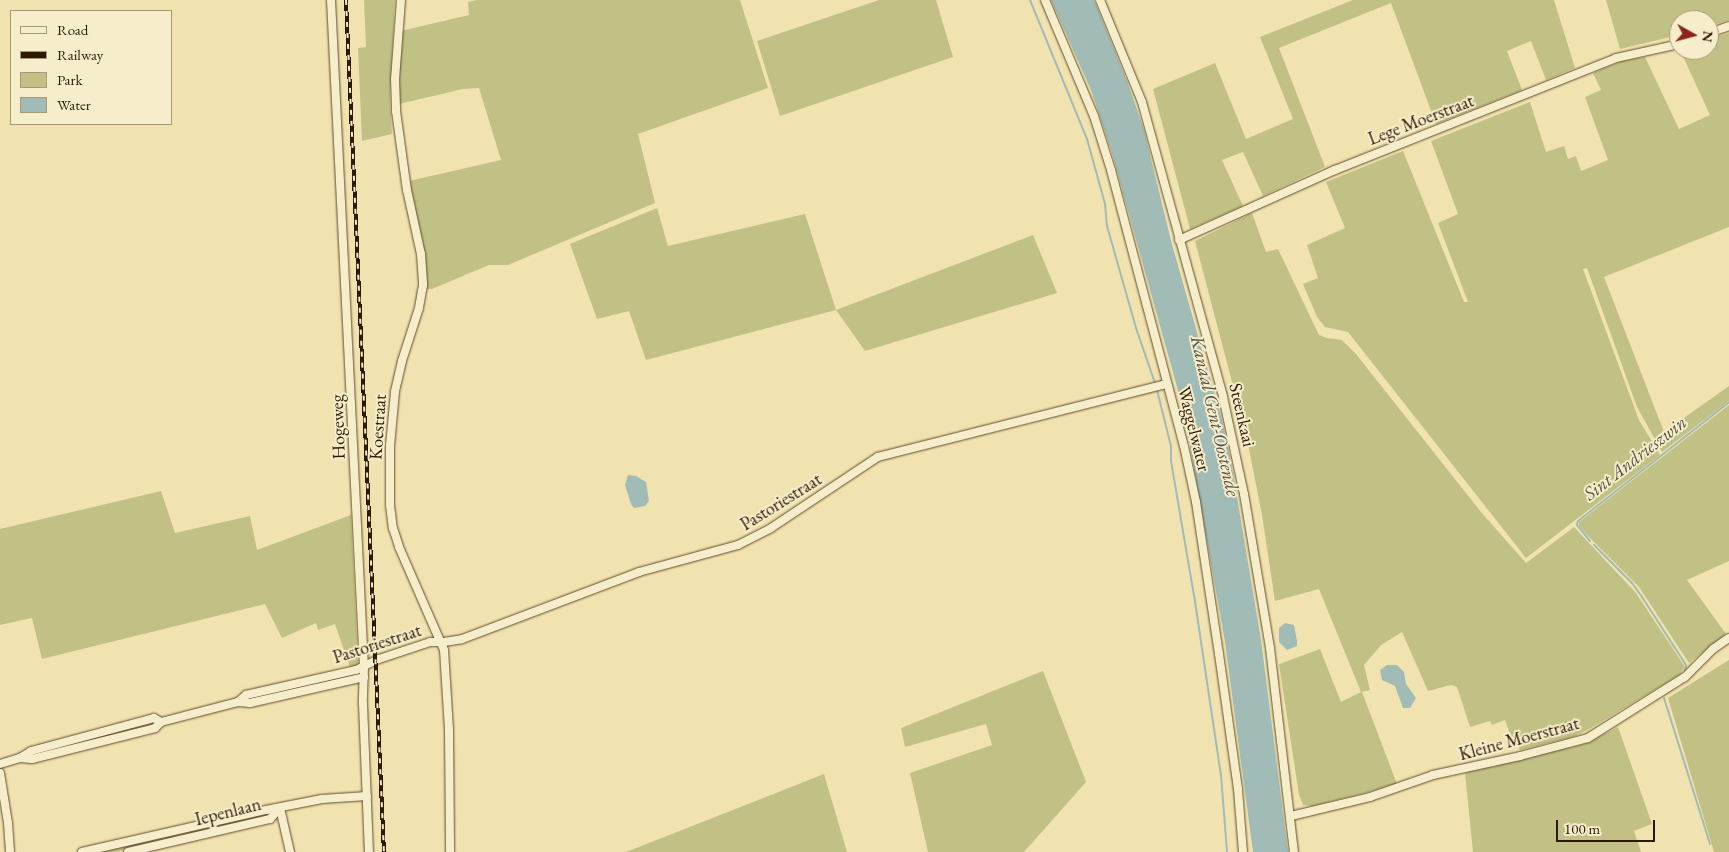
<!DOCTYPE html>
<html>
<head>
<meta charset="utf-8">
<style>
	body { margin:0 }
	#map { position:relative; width:1729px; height:852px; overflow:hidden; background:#f1e3af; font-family:"EB Garamond",serif }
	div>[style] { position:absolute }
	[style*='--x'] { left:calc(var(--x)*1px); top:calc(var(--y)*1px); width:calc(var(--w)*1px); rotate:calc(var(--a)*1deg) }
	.green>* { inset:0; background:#c2c185 }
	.water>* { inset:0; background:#a1bbb7 }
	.stream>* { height:2px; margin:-1px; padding:0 1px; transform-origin:1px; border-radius:1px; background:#a1bbb7 }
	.roads { filter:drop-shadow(0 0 1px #5e4b2c) drop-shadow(0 0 1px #5e4b2c) }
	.minor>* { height:8px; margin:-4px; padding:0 4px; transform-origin:4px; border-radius:4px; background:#f6edcb }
	.rail>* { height:4px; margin-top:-2px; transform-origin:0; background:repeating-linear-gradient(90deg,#f6edcb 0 5.5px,#2d1800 0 11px); box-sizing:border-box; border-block:1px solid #2d1800 }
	span { translate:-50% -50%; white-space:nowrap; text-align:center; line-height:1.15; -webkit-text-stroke:4px #f6edcb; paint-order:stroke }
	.street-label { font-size:18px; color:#2d1800 }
	.water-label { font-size:19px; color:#565140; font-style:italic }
	.legend { position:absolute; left:10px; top:10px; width:162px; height:115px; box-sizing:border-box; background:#f6edcb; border:1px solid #a6987a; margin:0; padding:6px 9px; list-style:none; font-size:15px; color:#2d1800 }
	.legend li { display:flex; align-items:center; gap:10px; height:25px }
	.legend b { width:25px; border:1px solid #a6987a }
	.north { position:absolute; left:1669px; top:10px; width:50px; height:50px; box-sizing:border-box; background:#f6edcb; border:1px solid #a6987a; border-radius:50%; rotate:97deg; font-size:14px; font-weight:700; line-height:20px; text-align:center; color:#2d1800 }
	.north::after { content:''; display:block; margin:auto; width:18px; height:22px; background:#8f2418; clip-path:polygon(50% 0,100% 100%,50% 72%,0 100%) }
	.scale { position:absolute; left:1556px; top:820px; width:99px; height:22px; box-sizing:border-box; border:2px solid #2d1800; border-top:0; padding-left:6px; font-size:15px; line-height:18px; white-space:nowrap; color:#2d1800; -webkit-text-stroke:4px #f6edcb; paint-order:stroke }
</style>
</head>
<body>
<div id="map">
	<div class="green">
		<i style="clip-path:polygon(364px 0,395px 0,390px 100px,392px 134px,362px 141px,358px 48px,366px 47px)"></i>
		<i style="clip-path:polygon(477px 0,740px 0,768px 88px,638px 134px,655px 203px,508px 265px,489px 265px,432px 289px,427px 289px,425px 255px,409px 181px,501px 160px,479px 88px,463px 89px,399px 104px,401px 31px,469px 15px,468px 2px)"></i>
		<i style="clip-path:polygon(879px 0,936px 0,953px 57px,780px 116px,757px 41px)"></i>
		<i style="clip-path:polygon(1353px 0,1554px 0,1575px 68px,1546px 80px,1531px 41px,1507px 51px,1522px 90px,1436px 124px,1391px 3px,1279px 48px,1325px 167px,1263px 196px,1243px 152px,1222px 160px,1243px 206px,1190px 229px,1153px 89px,1215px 63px,1246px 139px,1293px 119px,1260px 37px)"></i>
		<i style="clip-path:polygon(1606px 0,1729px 0,1729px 20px,1709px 26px,1709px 20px,1679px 20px,1679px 35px,1620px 49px)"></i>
		<i style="clip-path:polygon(1729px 33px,1729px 227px,1604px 277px,1664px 432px,1729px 386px,1729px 401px,1662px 452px,1637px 407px,1587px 268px,1583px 269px,1639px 420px,1660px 455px,1526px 558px,1348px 332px,1325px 327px,1317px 317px,1303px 284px,1318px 278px,1307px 245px,1345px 228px,1326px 182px,1403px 151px,1464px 302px,1468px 302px,1438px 223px,1458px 214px,1431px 141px,1530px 102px,1546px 152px,1564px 146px,1568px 159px,1576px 156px,1581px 171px,1608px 160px,1585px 97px,1601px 90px,1593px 73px,1622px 61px,1645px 57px,1679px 129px,1710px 115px,1680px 50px,1709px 50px,1709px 39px)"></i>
		<i style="clip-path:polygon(657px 208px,668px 246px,805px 214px,836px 310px,1033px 235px,1057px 293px,865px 351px,836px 310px,646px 360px,629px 311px,597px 319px,570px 244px)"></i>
		<i style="clip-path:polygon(1252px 213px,1266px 252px,1278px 249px,1319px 335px,1327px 338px,1342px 340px,1356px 354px,1481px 512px,1526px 563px,1574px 527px,1636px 593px,1685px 667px,1679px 675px,1591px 728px,1573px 737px,1520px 750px,1518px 745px,1514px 746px,1505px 720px,1492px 725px,1490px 721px,1470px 727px,1457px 687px,1451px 685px,1428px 691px,1402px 632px,1381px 645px,1364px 665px,1370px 690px,1362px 692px,1397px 784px,1361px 794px,1312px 806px,1303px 805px,1299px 795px,1279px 664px,1320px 649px,1341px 702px,1361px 692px,1319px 589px,1275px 601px,1262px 515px,1247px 439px,1195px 241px)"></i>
		<i style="clip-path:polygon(1729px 405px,1729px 561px,1687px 580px,1726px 634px,1689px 663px,1639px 587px,1588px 536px,1579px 526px,1579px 522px)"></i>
		<i style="clip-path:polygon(161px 491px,175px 533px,250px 516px,257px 550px,351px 515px,358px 664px,350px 667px,335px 624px,318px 630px,316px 623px,282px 638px,265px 604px,42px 659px,32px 618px,0 625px,0 529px)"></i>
		<i style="clip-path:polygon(1729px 660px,1729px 852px,1714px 852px,1668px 698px)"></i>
		<i style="clip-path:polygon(1043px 671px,1086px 782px,1024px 852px,928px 852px,910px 773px,992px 745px,986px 724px,905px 747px,901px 728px)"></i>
		<i style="clip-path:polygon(1618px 727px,1652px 824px,1634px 831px,1641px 852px,1473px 852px,1465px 773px,1585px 744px)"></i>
		<i style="clip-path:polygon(824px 774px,847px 852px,626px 852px)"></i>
		<i style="clip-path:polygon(270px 813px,271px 816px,183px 834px,183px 832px)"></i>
		<i style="clip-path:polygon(174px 834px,174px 839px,116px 852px,94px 852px)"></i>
	</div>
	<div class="water">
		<i style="clip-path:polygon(1051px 0,1094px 0,1127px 81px,1144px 130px,1171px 241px,1222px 420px,1233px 473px,1261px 640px,1288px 852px,1253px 852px,1225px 642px,1184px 412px,1112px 153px,1091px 90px)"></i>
		<i style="clip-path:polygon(628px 475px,636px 476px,646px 482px,649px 501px,645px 506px,634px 508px,631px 504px,625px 485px)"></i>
		<i style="clip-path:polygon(1285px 623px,1294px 625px,1297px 641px,1297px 646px,1287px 650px,1279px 642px,1279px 628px)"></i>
		<i style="clip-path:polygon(1387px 665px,1397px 665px,1404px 672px,1406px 684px,1416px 698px,1410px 708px,1403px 708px,1395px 686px,1382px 680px,1380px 670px)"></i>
	</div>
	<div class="stream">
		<i style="--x:1030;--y:0;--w:150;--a:67.7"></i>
		<i style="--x:1087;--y:139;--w:67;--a:74.5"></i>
		<i style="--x:1105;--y:204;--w:22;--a:85"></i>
		<i style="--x:1107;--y:226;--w:106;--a:74.1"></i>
		<i style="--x:1136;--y:328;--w:61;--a:71"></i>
		<i style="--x:1157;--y:390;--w:58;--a:76"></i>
		<i style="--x:1171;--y:446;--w:15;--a:90"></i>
		<i style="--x:1171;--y:461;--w:136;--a:80.3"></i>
		<i style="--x:1194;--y:595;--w:182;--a:81.5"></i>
		<i style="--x:1221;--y:775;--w:77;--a:85.5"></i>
		<i style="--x:1590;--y:541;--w:21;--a:-129"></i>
		<i style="--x:1577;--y:525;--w:4;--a:-76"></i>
		<i style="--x:1578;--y:521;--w:192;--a:-38.2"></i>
		<i style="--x:1594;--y:545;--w:54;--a:45"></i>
		<i style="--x:1632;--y:583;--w:17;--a:54"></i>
		<i style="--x:1642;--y:597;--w:81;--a:57.1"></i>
		<i style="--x:1686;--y:665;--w:7;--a:98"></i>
		<i style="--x:1664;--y:698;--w:153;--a:72.5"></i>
	</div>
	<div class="roads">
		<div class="minor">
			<i style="--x:331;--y:0;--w:668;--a:87.17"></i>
			<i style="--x:364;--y:667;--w:37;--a:92"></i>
			<i style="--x:363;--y:704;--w:148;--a:87.7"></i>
			<i style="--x:401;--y:0;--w:79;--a:94.3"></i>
			<i style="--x:395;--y:79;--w:32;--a:88"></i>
			<i style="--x:396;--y:111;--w:80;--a:82.1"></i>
			<i style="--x:407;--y:190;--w:66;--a:77.7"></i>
			<i style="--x:421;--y:254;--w:31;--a:86"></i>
			<i style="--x:423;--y:285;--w:23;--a:100"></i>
			<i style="--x:419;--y:308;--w:56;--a:107.8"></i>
			<i style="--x:402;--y:361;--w:32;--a:103"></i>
			<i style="--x:395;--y:392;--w:54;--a:95.3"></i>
			<i style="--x:390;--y:446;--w:59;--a:90"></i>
			<i style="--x:390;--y:505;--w:23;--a:83"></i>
			<i style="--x:393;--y:528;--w:20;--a:72"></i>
			<i style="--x:399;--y:547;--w:112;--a:66.4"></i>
			<i style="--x:444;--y:650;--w:79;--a:86.4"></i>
			<i style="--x:449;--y:729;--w:123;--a:89.5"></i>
			<i style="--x:1045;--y:0;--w:126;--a:67.1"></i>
			<i style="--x:1094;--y:116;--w:57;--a:72.5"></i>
			<i style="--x:1111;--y:170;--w:285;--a:75.2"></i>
			<i style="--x:1184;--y:446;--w:57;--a:77.9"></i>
			<i style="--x:1196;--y:502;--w:154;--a:81.4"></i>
			<i style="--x:1219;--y:654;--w:136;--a:82"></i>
			<i style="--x:1238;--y:789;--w:63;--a:85.5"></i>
			<i style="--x:1100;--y:0;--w:110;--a:67.6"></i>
			<i style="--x:1142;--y:102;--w:306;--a:74.6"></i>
			<i style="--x:1223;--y:397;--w:99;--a:77.8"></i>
			<i style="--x:1244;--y:494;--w:156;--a:80.4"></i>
			<i style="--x:1270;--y:648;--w:205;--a:83.3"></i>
			<i style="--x:1709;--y:33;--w:21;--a:-19"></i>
			<i style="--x:1179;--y:240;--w:171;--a:-24.2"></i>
			<i style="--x:1335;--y:170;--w:302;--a:-21.7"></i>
			<i style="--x:1616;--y:58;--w:65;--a:-12.5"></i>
			<i style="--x:238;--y:702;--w:11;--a:-41"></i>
			<i style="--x:246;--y:695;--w:113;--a:-12.8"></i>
			<i style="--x:356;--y:670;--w:25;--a:-26"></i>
			<i style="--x:379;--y:659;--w:54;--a:-18.4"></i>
			<i style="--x:430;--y:642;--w:14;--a:0"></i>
			<i style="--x:444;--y:642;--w:18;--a:-9"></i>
			<i style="--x:462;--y:639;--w:189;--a:-20.7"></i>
			<i style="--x:639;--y:572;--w:103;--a:-15.3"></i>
			<i style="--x:738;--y:545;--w:37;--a:-27"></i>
			<i style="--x:771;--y:528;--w:128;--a:-33.6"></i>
			<i style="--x:878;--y:457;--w:298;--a:-14.2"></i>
			<i style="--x:20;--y:758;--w:12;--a:5"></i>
			<i style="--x:32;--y:759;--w:127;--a:-14.1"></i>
			<i style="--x:155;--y:728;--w:8;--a:-45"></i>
			<i style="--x:161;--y:722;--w:80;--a:-14.6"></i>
			<i style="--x:238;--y:702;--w:12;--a:5"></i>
			<i style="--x:250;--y:703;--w:117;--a:-12.8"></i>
			<i style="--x:0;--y:764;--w:21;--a:-17"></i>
			<i style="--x:20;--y:758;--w:13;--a:-32"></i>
			<i style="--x:31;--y:751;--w:127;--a:-15"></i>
			<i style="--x:154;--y:718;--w:8;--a:30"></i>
			<i style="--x:0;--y:773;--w:51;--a:80.9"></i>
			<i style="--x:8;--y:823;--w:29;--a:86"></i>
			<i style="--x:280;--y:808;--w:45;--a:77.2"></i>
			<i style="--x:1291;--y:816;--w:81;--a:-13.5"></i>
			<i style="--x:1370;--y:797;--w:67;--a:-19.2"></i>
			<i style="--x:1433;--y:775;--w:89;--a:-12.3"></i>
			<i style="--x:1520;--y:756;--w:70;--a:-14.8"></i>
			<i style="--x:1588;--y:738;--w:115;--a:-32.2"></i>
			<i style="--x:1685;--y:677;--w:40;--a:-45"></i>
			<i style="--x:1713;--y:649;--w:19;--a:-35"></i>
			<i style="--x:82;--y:852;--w:189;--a:-12.9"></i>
			<i style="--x:266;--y:810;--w:57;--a:-11.1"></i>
			<i style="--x:322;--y:799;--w:45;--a:-3.8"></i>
			<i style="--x:128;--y:852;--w:146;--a:-13.1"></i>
			<i style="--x:270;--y:819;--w:15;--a:-48"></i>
		</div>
	</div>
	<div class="rail">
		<i style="--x:346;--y:0;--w:853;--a:87.45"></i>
	</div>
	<div class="street-label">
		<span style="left:1421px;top:120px;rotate:-21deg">Lege Moerstraat</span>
		<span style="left:1242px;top:415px;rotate:77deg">Steenkaai</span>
		<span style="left:338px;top:427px;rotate:-92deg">Hogeweg</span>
		<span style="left:378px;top:427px;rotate:-86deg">Koestraat</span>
		<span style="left:1194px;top:429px;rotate:76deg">Waggelwater</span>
		<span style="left:781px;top:502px;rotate:-32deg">Pastoriestraat</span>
		<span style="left:377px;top:644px;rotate:-18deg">Pastoriestraat</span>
		<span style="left:1519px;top:739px;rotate:-15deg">Kleine Moerstraat</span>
		<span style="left:228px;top:812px;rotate:-14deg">Iepenlaan</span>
	</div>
	<div class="water-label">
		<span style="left:1215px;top:416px;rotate:77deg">Kanaal Gent-Oostende</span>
		<span style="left:1635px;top:458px;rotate:-38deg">Sint Andrieszwin</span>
	</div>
	<ul class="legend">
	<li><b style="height:6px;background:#f6edcb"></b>Road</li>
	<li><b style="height:6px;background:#2d1800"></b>Railway</li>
	<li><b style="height:14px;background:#c2c185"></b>Park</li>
	<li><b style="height:14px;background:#a1bbb7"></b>Water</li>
	</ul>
	<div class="north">N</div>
	<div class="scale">100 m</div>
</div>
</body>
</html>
